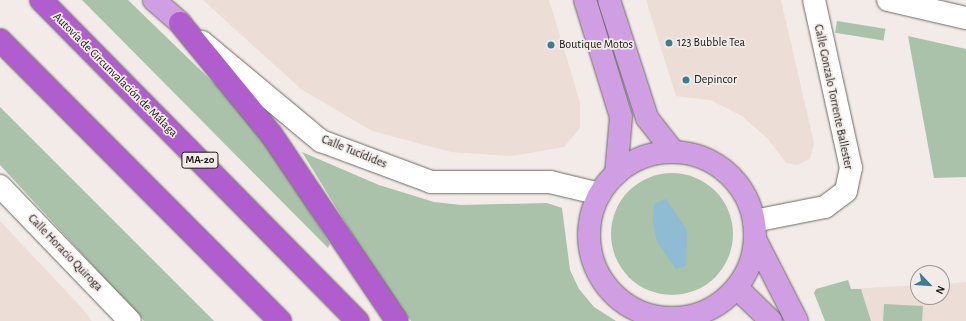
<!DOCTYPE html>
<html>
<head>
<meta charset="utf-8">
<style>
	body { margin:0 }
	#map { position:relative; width:966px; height:321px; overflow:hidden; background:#f2ebe8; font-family:"Alegreya Sans",sans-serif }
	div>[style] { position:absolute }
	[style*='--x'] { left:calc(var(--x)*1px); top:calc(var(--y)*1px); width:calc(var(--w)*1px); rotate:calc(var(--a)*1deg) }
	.built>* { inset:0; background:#ecddd7 }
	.green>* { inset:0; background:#a9c2a9; transform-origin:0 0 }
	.round { border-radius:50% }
	.water>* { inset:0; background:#8fbbd3 }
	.roads { filter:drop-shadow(0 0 1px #6f6a67) drop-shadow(0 0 1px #6f6a67) }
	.minor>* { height:22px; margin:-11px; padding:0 11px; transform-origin:11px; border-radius:11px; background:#fff }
	.major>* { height:22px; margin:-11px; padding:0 11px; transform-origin:11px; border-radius:11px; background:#d09ee2 }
	.major>.ring { margin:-11px; padding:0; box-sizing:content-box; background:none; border:22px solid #d09ee2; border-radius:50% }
	.highway>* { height:22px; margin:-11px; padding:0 11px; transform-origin:11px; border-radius:11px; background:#b05ece }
	.dots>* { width:11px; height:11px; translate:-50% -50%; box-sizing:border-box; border:2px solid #f2ebe8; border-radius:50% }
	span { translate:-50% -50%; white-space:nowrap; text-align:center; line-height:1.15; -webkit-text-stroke:3.5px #f2ebe8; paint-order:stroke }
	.shield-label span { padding:1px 3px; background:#f2ebe8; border:1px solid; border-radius:3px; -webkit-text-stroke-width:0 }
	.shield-label { font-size:11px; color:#1c1918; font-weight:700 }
	.poi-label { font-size:12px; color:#1c1918 }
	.left { translate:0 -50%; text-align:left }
	.street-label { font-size:12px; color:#1c1918 }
	.north { position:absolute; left:910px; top:265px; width:40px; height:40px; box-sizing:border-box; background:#f2ebe8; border:1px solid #9c9795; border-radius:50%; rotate:115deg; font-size:11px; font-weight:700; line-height:16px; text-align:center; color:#1c1918 }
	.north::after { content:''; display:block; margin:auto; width:14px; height:18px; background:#3d7d91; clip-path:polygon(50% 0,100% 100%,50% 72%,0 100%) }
</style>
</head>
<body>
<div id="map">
	<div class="built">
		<i style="clip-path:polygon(203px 0,549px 0,580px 102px,580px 128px,564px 147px,511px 156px,451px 152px,372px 131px,301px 89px)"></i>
		<i style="clip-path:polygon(646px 0,781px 0,814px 143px,810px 159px,797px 165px,786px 163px,768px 139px,742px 116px,710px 100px,676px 96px)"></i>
		<i style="clip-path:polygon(0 221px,81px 307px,92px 321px,0 321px)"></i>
		<i style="clip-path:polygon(966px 282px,966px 321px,860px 321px,851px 289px,918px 285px,918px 297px,942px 297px,942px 284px)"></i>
	</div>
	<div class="green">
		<i style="clip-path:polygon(82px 0,128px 0,254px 122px,330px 244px,328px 248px)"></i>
		<i style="left:837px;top:21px;width:49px;height:12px;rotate:9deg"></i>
		<i style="clip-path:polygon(908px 36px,966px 49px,966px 177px,934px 178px)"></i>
		<i style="clip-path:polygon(0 107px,214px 321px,144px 321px,0 165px)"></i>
		<i style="clip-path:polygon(302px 152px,379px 185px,434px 202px,461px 205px,547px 203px,562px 208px,570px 270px,579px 289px,594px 307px,616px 321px,411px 321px,383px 284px)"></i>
		<i class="round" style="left:611px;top:173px;width:122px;height:122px"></i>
		<i style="clip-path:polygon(848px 280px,851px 289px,861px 289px,871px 321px,825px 321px,814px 293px,816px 289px)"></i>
		<i style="left:884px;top:304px;width:39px;height:17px;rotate:3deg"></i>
	</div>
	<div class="water">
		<i style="clip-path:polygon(666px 199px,687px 230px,686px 266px,676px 269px,657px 242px,653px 222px,654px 204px)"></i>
	</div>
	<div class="roads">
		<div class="minor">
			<i style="--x:888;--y:0;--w:80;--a:13"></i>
			<i style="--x:202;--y:42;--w:155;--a:39.8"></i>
			<i style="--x:321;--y:141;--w:117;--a:20.4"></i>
			<i style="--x:431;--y:182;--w:119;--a:0"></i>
			<i style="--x:550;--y:182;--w:51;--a:13.5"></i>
			<i style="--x:0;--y:186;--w:187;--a:46.1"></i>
			<i style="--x:754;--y:221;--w:72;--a:-11.2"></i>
			<i style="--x:825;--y:207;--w:26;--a:-37"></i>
			<i style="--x:846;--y:191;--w:24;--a:-78"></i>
			<i style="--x:851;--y:168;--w:172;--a:-102.4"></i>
		</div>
		<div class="major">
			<i style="--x:154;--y:0;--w:35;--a:41"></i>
			<i style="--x:585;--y:0;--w:122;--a:72.9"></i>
			<i style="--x:621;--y:117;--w:57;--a:95"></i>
			<i style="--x:609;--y:0;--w:124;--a:72.1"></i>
			<i style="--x:647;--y:118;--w:42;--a:51.8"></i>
			<i class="ring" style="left:589px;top:152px;width:144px;height:144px"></i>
			<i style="--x:755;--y:239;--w:92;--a:62.9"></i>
			<i style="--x:737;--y:288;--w:47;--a:44.1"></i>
		</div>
		<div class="highway">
			<i style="--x:41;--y:0;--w:451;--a:45.4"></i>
			<i style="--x:180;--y:23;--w:144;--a:50.7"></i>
			<i style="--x:271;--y:134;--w:225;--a:56"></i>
			<i style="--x:0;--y:40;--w:397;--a:45.1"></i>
		</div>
	</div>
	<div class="dots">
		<i style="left:669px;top:43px;background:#3d7d91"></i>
		<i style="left:551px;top:45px;background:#3d7d91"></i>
		<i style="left:686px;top:80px;background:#3d7d91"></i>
	</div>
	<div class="shield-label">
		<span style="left:200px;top:160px">MA-20</span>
	</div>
	<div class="poi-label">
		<span class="left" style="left:677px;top:43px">123 Bubble Tea</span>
		<span class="left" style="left:559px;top:45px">Boutique Motos</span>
		<span class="left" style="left:694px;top:80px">Depincor</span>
	</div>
	<div class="street-label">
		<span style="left:115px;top:75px;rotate:45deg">Autovía de Circunvalación de Málaga</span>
		<span style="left:833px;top:97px;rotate:78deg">Calle Gonzalo Torrente Ballester</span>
		<span style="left:354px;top:152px;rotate:22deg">Calle Tucídides</span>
		<span style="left:65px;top:253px;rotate:46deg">Calle Horacio Quiroga</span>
	</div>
	<div class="north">N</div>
</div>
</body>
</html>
